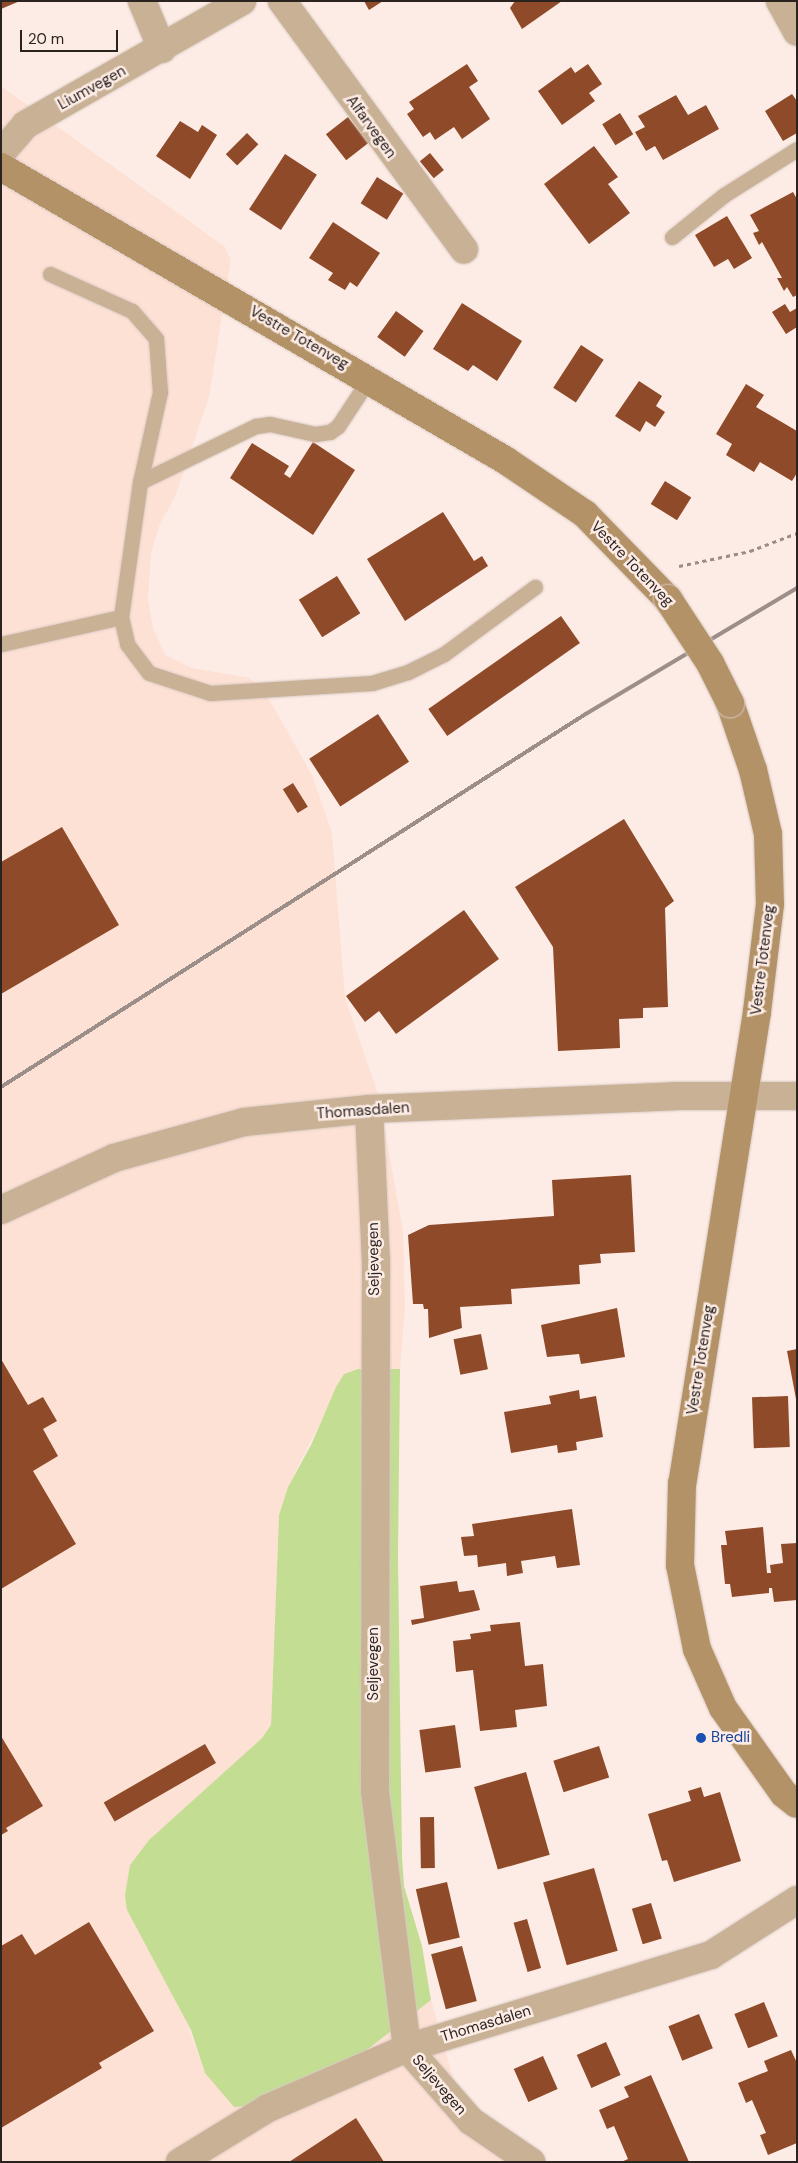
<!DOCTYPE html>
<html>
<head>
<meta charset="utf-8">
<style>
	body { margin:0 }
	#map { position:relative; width:798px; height:2163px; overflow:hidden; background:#fdece5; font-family:"DM Sans",sans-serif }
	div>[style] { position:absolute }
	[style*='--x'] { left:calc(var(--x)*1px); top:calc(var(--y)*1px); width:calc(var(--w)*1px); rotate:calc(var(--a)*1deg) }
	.built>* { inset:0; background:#fde1d4 }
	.green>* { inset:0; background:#c3dd93 }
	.building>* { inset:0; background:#8f4a29; transform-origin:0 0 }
	.path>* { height:3px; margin-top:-1.5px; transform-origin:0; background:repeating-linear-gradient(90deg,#9a8d88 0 4px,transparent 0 8px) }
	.roads { filter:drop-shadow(0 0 1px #d7c8c2) drop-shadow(0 0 1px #d7c8c2) }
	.service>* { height:15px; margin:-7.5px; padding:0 7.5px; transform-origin:7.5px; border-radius:7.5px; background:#c8b195 }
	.minor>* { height:28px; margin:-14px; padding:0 14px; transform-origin:14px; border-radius:14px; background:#c8b195 }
	.secondary>* { height:28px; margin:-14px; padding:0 14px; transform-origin:14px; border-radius:14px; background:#b49267 }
	.rail>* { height:4px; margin:-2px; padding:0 2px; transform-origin:2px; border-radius:2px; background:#9c8f8a }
	.bridges { filter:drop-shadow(0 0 1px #d7c8c2) drop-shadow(0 0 1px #d7c8c2) }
	.secondary-bridge>* { height:28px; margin:-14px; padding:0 14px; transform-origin:14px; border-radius:14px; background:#b49267 }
	.dots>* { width:14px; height:14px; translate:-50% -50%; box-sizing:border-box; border:2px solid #fdece5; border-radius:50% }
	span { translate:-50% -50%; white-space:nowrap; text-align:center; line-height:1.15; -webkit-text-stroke:5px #fdece5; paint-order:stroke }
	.street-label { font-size:15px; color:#2b2320 }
	.transit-label { font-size:15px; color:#164399 }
	.left { translate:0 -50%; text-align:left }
	.frame { position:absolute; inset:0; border:2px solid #2b2320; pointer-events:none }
	.scale { position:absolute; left:20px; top:30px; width:98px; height:22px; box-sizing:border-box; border:2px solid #2b2320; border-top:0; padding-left:6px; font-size:15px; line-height:18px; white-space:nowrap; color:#2b2320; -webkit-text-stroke:4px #fdece5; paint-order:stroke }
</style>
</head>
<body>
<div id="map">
	<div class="built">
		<i style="clip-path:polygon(1px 86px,225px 247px,231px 260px,209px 397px,175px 497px,160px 524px,151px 553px,148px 599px,153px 628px,165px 655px,192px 668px,250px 678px,270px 701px,312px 775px,332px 833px,345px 998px,379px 1097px,403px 1231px,405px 1307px,400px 1369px,358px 1369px,344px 1374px,288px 1487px,279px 1515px,271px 1725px,262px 1738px,149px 1840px,130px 1865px,205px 2073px,359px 2056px,431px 2000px,457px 2092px,537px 2162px,1px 2162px)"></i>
	</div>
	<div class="green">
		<i style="clip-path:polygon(358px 1369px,400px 1369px,398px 1557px,402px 1856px,404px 1886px,422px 1946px,431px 2000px,359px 2056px,264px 2105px,234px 2107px,205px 2073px,191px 2030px,127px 1910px,125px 1895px,130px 1865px,149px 1840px,262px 1738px,271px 1725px,279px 1515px,288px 1487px,311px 1445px,336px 1387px,344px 1374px)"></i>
	</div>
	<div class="building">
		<i style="clip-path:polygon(1px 1px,20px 1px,1px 9px)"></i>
		<i style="clip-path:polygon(364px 1px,383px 1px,369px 10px)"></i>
		<i style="clip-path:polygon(515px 1px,562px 1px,522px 29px,510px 8px)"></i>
		<i style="clip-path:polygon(467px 64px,478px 81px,469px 87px,490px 119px,462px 139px,454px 127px,435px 140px,430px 132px,423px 137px,407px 114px,414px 109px,409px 102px)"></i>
		<i style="clip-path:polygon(588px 64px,602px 84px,589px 93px,595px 101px,562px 125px,538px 91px,571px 67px,575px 73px)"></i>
		<i style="clip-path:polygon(792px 94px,797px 101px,797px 133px,783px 141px,765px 111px)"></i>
		<i style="clip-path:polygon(676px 95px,688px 115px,706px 105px,719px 129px,663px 160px,655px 146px,646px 151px,635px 132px,645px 127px,638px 116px)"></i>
		<i style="left:620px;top:113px;width:25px;height:21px;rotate:58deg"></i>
		<i style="left:348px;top:117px;width:33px;height:28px;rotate:52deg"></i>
		<i style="clip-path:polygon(180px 121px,198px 132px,202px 125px,217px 135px,190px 179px,156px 156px)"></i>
		<i style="left:247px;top:133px;width:16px;height:30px;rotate:45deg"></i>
		<i style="clip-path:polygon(594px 146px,618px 177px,608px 184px,630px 213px,589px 244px,544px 184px)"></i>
		<i style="left:430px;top:153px;width:22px;height:13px;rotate:51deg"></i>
		<i style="left:285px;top:154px;width:38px;height:66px;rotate:33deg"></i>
		<i style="left:377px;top:177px;width:31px;height:31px;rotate:32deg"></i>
		<i style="clip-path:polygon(793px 192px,797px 199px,797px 295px,793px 297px,787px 287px,784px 291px,777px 278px,782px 278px,762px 242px,759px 245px,753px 233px,759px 231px,750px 215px)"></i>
		<i style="clip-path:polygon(727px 216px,752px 258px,734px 269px,728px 259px,714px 267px,695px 235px)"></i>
		<i style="clip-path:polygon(333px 222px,380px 253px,357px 287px,350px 282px,345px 290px,328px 280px,333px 273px,309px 258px)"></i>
		<i style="clip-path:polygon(462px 303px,522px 341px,497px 381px,473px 365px,468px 371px,433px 349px)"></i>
		<i style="clip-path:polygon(785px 304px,790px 312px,797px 308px,797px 327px,786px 334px,772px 312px)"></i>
		<i style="left:396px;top:311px;width:34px;height:32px;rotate:36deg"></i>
		<i style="left:581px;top:345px;width:27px;height:51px;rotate:33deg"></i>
		<i style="clip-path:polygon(639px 381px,662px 396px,656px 406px,665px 412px,655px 427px,646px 421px,640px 432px,615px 416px)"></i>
		<i style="clip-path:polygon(746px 384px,764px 395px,756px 407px,797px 431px,797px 473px,792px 481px,760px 462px,754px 472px,726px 455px,732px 444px,716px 434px)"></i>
		<i style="clip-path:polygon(313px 442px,355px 470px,313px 535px,230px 478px,252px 443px,289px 466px,284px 474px,290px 478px)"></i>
		<i style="left:665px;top:481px;width:31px;height:27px;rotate:32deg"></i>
		<i style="clip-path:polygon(443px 512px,474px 561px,482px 556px,488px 566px,405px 621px,367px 559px)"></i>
		<i style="left:337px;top:576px;width:44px;height:45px;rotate:58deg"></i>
		<i style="left:561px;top:616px;width:33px;height:162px;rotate:55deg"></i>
		<i style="left:378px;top:714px;width:57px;height:82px;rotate:57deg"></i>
		<i style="left:293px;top:783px;width:28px;height:12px;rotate:58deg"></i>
		<i style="clip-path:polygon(624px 819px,674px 901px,665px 908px,668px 1007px,643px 1008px,643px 1018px,619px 1019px,620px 1048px,558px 1051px,553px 947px,515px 887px)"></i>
		<i style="clip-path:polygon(62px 827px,119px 925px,1px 994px,1px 862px)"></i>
		<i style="clip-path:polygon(464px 910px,499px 959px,396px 1034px,379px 1011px,365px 1022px,346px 996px)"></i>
		<i style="clip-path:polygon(631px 1175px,635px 1252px,600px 1254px,601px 1263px,579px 1265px,580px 1284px,511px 1289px,512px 1304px,460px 1307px,462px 1328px,429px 1338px,428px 1309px,424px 1309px,423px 1304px,413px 1304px,408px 1235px,429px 1225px,554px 1216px,552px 1180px)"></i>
		<i style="clip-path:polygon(617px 1308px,625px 1357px,581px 1364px,579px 1354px,547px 1357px,541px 1325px)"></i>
		<i style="left:481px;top:1334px;width:36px;height:28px;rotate:79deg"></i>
		<i style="clip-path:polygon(797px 1349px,797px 1399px,796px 1399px,787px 1351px)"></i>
		<i style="clip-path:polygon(1px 1359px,28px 1405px,43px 1397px,57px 1421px,43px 1429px,58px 1456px,33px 1471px,76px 1544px,1px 1589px)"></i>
		<i style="clip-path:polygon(579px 1390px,580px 1399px,596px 1396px,603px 1437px,576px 1442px,577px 1450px,558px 1453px,557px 1445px,511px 1453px,504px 1412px,551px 1404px,549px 1396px)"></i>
		<i style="left:788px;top:1396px;width:51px;height:36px;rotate:88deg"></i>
		<i style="clip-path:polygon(572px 1509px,580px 1565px,557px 1568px,555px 1556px,521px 1561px,523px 1573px,507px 1576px,506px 1563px,478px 1567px,477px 1555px,464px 1556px,461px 1537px,474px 1536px,472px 1524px)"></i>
		<i style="clip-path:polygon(763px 1527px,767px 1573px,771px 1573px,770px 1565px,783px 1563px,781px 1544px,797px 1543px,797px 1600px,774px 1602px,772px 1588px,769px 1588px,769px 1593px,732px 1597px,730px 1584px,725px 1584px,721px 1545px,727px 1545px,725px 1531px)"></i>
		<i style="clip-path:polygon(457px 1581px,459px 1592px,474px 1590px,480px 1610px,412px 1625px,411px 1620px,424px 1618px,420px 1586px)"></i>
		<i style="clip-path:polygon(520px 1622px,525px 1666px,543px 1664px,547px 1706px,515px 1710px,517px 1727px,480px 1731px,473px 1670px,456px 1672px,453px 1641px,471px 1639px,470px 1634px,491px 1631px,490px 1625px)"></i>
		<i style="left:455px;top:1725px;width:43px;height:36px;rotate:82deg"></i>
		<i style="clip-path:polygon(1px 1736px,43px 1806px,6px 1828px,8px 1831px,1px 1835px)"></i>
		<i style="left:205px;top:1744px;width:22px;height:117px;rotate:60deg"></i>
		<i style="left:599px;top:1746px;width:33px;height:48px;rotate:72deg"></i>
		<i style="left:526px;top:1772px;width:86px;height:54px;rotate:74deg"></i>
		<i style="clip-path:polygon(701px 1787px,704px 1797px,720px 1792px,741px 1861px,674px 1882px,667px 1860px,662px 1861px,648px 1814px,691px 1801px,688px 1791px)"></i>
		<i style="left:434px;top:1817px;width:51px;height:14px;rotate:89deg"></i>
		<i style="left:594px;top:1868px;width:86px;height:53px;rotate:74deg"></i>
		<i style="left:447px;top:1882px;width:57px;height:32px;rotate:77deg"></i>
		<i style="left:651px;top:1903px;width:37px;height:20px;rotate:73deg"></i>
		<i style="left:527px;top:1919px;width:51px;height:14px;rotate:74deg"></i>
		<i style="clip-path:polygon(89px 1922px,154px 2031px,99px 2063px,102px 2068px,1px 2128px,1px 1946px,22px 1934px,35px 1955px)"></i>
		<i style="left:462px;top:1946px;width:57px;height:32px;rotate:75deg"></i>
		<i style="left:764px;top:2002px;width:37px;height:32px;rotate:68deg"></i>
		<i style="left:699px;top:2014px;width:37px;height:33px;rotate:68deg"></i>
		<i style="left:606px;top:2042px;width:36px;height:32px;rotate:66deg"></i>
		<i style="clip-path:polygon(791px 2050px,797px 2063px,797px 2143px,768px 2155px,760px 2135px,766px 2133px,752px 2100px,746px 2103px,738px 2083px,768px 2071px,764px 2061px)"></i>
		<i style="left:543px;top:2056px;width:36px;height:32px;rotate:66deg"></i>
		<i style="clip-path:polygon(651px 2075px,689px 2162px,621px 2162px,628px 2159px,614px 2126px,607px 2129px,599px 2110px,629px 2097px,624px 2087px)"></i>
		<i style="clip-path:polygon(356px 2118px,384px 2162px,289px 2162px)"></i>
	</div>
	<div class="path">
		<i style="--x:679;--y:566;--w:73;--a:-11.9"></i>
		<i style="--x:750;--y:551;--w:50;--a:-21"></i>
	</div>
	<div class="roads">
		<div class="service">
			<i style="--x:672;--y:237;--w:67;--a:-38.9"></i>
			<i style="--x:724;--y:195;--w:86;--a:-32.2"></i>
			<i style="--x:50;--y:274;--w:90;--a:24.3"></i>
			<i style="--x:132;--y:311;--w:37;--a:49"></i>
			<i style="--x:156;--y:339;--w:53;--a:85.7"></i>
			<i style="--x:160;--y:392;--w:92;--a:102.5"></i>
			<i style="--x:140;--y:482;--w:136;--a:98"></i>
			<i style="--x:121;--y:617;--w:28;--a:77"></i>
			<i style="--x:127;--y:644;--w:36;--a:53"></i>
			<i style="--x:149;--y:673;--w:64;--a:18.2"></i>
			<i style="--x:210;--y:693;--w:162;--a:-3.5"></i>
			<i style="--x:372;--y:683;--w:38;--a:-17"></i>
			<i style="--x:408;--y:672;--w:40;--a:-26.6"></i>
			<i style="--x:444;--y:654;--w:113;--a:-36.4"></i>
			<i style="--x:140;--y:482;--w:129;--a:-25.8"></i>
			<i style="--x:256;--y:426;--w:14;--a:-8"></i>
			<i style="--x:270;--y:424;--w:46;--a:12.5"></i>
			<i style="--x:315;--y:434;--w:15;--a:-8"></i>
			<i style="--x:330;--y:432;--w:10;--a:-37"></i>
			<i style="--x:338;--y:426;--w:56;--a:-56.6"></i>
			<i style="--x:1;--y:644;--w:123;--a:-12.7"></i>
		</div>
		<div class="minor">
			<i style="--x:142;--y:1;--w:52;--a:67.4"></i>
			<i style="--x:282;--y:1;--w:308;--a:53.8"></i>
			<i style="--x:780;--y:1;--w:35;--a:61"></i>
			<i style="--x:1;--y:153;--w:37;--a:-49"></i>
			<i style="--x:25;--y:125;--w:250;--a:-29.7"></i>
			<i style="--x:369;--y:1109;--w:152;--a:87.4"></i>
			<i style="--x:376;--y:1261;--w:530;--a:90.11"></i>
			<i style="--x:375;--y:1791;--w:259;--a:82.9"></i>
			<i style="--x:407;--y:2048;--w:97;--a:48.8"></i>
			<i style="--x:471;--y:2121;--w:73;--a:34.3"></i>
			<i style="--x:1;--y:1210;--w:124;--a:-24.7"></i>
			<i style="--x:114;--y:1158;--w:135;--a:-15.5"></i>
			<i style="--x:244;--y:1122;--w:126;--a:-5.9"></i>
			<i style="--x:369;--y:1109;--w:306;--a:-2.4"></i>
			<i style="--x:675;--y:1096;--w:122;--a:0"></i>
			<i style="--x:180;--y:2162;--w:103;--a:-31.5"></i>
			<i style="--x:268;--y:2108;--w:151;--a:-23.3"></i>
			<i style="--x:407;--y:2048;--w:318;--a:-17"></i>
			<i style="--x:711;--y:1955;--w:102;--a:-32.6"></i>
		</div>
		<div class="secondary">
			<i style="--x:1;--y:167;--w:583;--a:30.17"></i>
			<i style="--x:505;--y:460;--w:97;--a:34"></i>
			<i style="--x:585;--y:514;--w:119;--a:45.7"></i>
			<i style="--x:730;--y:703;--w:71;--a:71.1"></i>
			<i style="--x:753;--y:770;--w:66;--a:76.8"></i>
			<i style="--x:768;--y:834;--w:70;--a:88.4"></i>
			<i style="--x:770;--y:904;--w:109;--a:96.9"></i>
			<i style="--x:757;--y:1012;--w:477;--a:99"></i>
			<i style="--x:682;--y:1483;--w:82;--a:91.4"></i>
			<i style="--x:680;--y:1565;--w:86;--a:78.6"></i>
			<i style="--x:697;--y:1649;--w:64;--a:66.2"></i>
			<i style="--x:723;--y:1708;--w:105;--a:54.7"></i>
			<i style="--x:784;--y:1794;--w:16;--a:38"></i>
		</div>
	</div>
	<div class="rail">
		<i style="--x:1;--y:1087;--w:692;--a:-32.54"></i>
		<i style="--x:584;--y:715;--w:248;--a:-30.8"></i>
	</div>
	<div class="bridges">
		<div class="secondary-bridge">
			<i style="--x:668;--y:599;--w:77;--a:56.7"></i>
			<i style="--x:710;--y:663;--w:45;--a:63.4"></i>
		</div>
	</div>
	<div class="dots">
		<i style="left:701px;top:1738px;background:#1a4fb4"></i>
	</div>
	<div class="street-label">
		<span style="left:92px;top:88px;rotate:-29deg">Liumvegen</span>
		<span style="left:371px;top:127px;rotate:54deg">Alfarvegen</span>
		<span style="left:299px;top:338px;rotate:30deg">Vestre Totenveg</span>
		<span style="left:632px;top:564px;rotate:46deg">Vestre Totenveg</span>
		<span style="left:763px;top:960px;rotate:-83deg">Vestre Totenveg</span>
		<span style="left:363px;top:1111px;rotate:-4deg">Thomasdalen</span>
		<span style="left:374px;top:1259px;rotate:-91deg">Seljevegen</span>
		<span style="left:701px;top:1360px;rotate:-81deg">Vestre Totenveg</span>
		<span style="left:374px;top:1664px;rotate:-90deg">Seljevegen</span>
		<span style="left:486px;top:2024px;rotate:-17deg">Thomasdalen</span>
		<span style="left:439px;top:2085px;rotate:49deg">Seljevegen</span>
	</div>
	<div class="transit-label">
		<span class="left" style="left:711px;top:1738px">Bredli</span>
	</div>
	<div class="frame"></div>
	<div class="scale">20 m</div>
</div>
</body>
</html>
